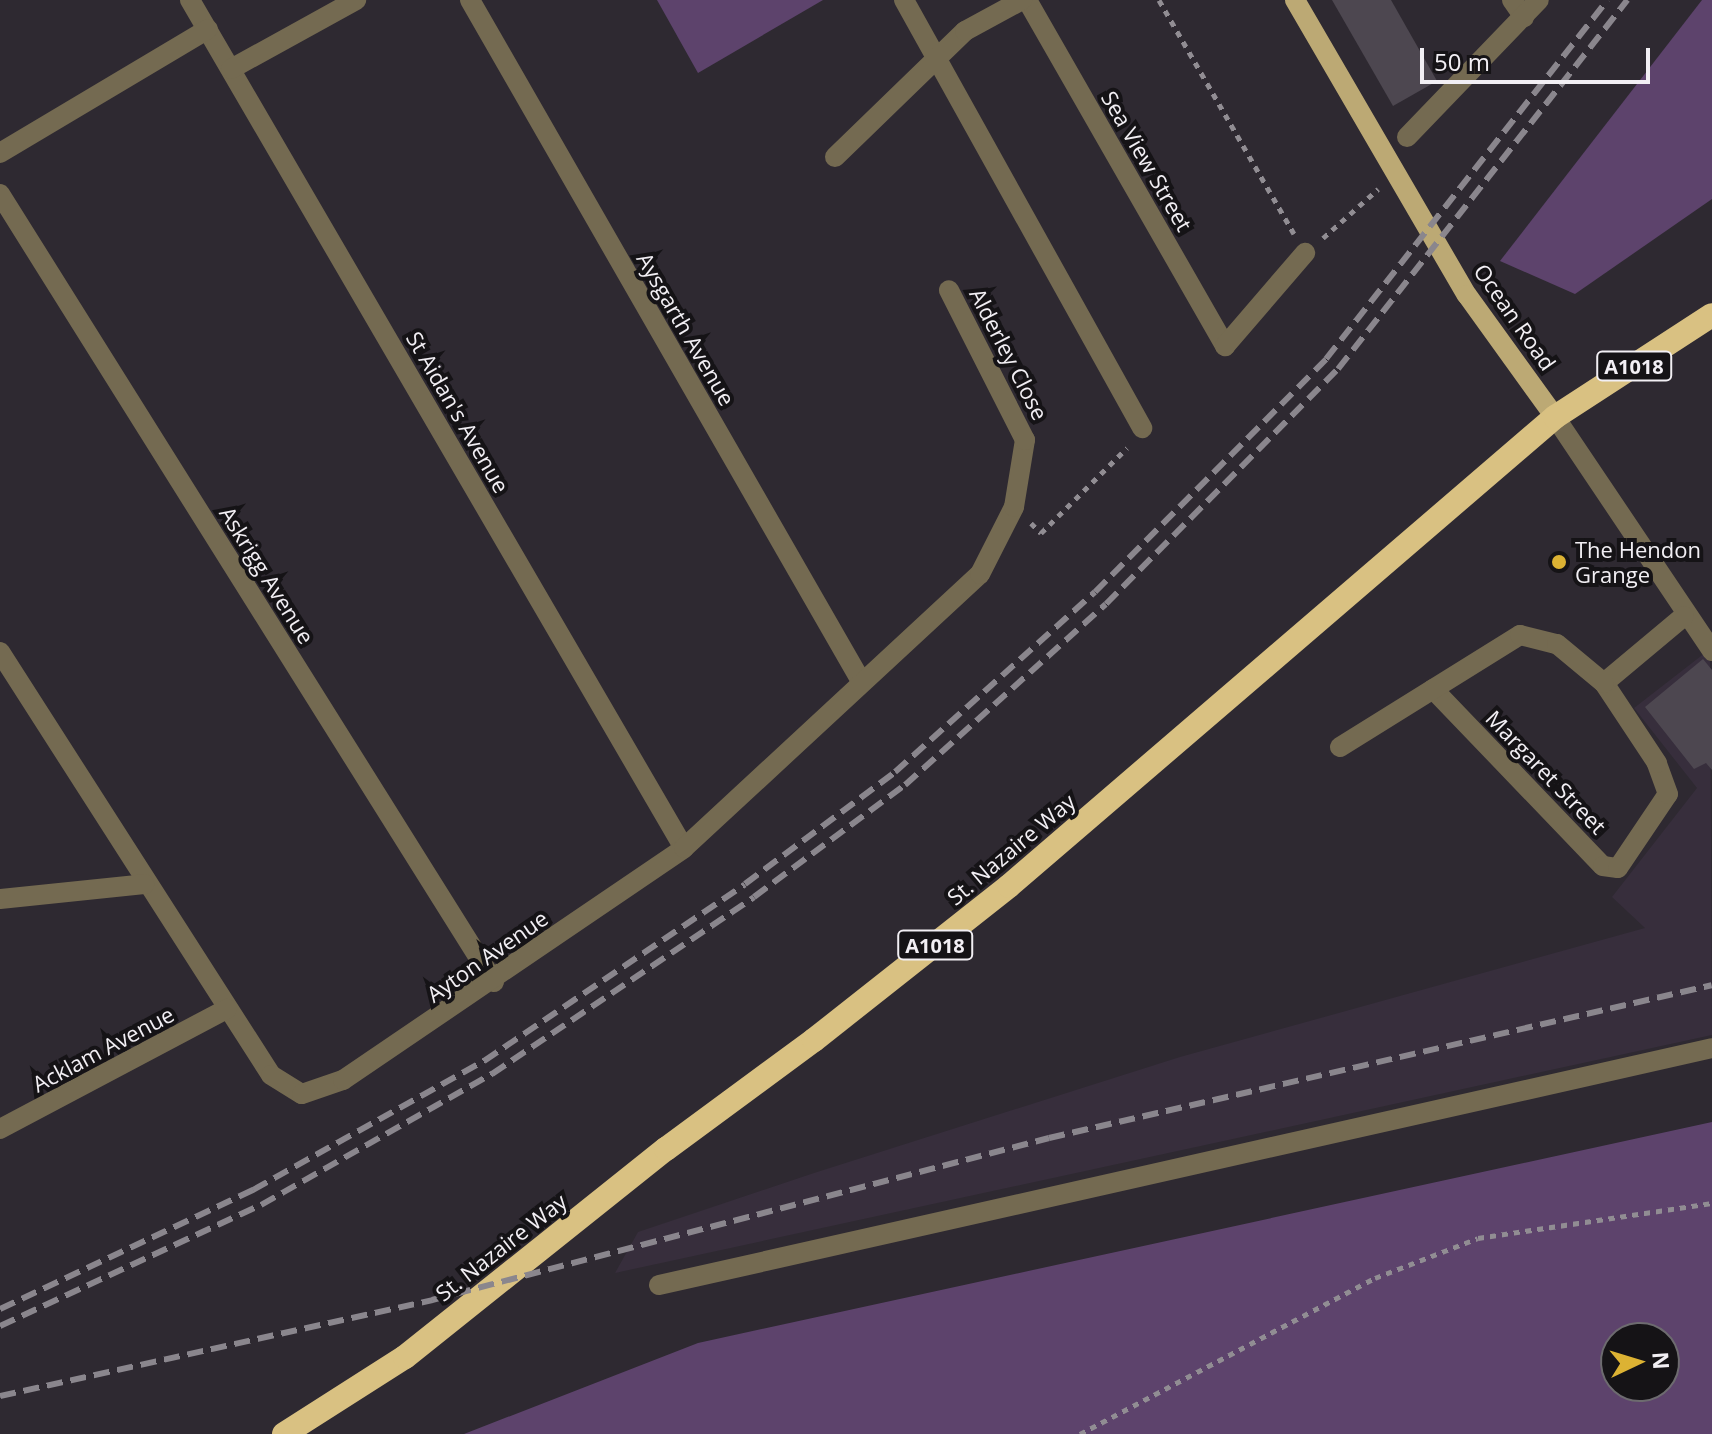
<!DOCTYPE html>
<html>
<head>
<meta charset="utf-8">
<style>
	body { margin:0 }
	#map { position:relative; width:1712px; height:1434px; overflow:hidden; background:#2e2931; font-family:"Open Sans",sans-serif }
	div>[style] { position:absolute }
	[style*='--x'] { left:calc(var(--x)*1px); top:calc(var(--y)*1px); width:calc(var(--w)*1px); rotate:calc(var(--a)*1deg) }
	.built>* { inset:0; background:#372e3c }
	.green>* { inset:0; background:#5d436c }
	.building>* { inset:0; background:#4d4750 }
	.path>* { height:5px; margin-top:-2.5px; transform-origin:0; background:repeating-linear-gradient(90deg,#918d93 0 6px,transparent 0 12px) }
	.minor>* { height:20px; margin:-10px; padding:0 10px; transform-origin:10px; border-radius:10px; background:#746a51 }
	.major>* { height:20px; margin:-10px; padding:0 10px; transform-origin:10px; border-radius:10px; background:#bca974 }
	.highway>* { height:24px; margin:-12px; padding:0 12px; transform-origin:12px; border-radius:12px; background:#d9c182 }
	.rail>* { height:6px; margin-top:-3px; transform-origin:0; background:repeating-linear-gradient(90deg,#8a868d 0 16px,transparent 0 24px) }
	.dots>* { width:22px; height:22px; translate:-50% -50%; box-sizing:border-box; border:4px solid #151316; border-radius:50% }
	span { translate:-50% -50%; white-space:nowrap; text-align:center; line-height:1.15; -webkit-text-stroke:8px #151316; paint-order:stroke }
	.shield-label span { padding:2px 6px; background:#151316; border:2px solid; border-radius:6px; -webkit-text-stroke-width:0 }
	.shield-label { font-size:20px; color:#f2eff4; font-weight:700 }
	.street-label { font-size:22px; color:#f2eff4 }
	.poi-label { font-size:22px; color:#f2eff4 }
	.left { translate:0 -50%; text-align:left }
	.north { position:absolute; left:1600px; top:1322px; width:80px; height:80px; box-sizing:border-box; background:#151316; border:2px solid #6d6b6f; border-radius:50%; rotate:86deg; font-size:22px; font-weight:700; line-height:32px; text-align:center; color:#f2eff4 }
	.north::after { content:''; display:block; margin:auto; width:28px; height:36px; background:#dcb233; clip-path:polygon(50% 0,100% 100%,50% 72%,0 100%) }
	.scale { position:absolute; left:1420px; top:48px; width:230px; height:36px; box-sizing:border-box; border:4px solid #f2eff4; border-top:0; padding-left:10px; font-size:24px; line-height:28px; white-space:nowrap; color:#f2eff4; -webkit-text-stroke:6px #151316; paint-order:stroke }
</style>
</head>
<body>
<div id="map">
	<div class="built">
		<i style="clip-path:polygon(1710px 649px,1712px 1035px,615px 1273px,638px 1232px,814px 1173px,1180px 1057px,1645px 928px,1612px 897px,1697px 788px,1634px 708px)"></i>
	</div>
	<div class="green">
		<i style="clip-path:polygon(657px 0,823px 0,698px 73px)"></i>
		<i style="clip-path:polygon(1702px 0,1712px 0,1712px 199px,1575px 294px,1500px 261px)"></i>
		<i style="clip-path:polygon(evenodd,1712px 1122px,1712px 1434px,464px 1434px,698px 1343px,1712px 1122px,1616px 1338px,1664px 1338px,1664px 1386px,1616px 1386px,1616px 1338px)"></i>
	</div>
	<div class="building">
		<i style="clip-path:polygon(1332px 0,1391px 0,1437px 81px,1393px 106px)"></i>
		<i style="clip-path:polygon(1703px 659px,1712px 670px,1712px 770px,1706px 763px,1694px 769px,1645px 707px)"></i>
	</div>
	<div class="path">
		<i style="--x:1159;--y:0;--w:270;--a:60"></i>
		<i style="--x:1323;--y:238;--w:74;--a:-41.7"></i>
		<i style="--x:1031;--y:523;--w:14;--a:45"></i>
		<i style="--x:1041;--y:533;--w:121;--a:-44.7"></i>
		<i style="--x:1080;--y:1434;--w:334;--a:-27.9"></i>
		<i style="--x:1375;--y:1278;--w:110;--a:-21.2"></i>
		<i style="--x:1478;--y:1238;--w:237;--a:-8.5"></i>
	</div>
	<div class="minor">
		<i style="--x:190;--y:0;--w:981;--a:59.78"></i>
		<i style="--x:470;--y:0;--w:785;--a:60.14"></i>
		<i style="--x:904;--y:0;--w:490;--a:60.9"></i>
		<i style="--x:1027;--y:0;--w:399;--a:60.2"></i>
		<i style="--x:1225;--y:346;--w:123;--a:-49.3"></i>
		<i style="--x:1512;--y:0;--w:21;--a:55"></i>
		<i style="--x:231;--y:69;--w:143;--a:-28.9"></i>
		<i style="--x:1407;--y:137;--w:190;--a:-46.1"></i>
		<i style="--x:0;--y:153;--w:242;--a:-30.8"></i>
		<i style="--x:835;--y:157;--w:181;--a:-44.1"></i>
		<i style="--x:965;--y:31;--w:65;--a:-28.5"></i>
		<i style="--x:0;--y:194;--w:930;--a:57.92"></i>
		<i style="--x:1555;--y:417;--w:282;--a:56.1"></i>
		<i style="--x:0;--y:652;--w:502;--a:57.35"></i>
		<i style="--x:271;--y:1075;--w:36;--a:32"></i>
		<i style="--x:302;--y:1094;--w:43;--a:-18.9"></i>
		<i style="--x:343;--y:1080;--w:412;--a:-34.2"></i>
		<i style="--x:684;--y:848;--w:403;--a:-42.8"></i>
		<i style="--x:980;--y:574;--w:75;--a:-63.1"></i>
		<i style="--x:1014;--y:507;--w:68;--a:-80.7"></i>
		<i style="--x:1025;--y:440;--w:168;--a:-116.9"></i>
		<i style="--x:1433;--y:689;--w:245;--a:46.2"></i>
		<i style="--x:1603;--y:866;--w:15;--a:8"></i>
		<i style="--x:1618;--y:868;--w:89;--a:-56"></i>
		<i style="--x:1668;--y:794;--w:33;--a:-110"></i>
		<i style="--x:1657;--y:763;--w:96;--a:-123.5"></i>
		<i style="--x:1604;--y:683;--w:104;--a:-39.9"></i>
		<i style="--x:1340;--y:747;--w:212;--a:-31.9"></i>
		<i style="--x:1520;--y:635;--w:38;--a:14"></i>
		<i style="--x:1557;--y:644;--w:61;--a:39.7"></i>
		<i style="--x:0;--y:899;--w:145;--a:-5.9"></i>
		<i style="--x:0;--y:1129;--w:257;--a:-27.9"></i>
		<i style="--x:659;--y:1285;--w:1079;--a:-12.68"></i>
	</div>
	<div class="major">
		<i style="--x:1295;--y:0;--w:341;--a:59.8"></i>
		<i style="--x:1467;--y:295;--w:150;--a:54.2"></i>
	</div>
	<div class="highway">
		<i style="--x:284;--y:1434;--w:143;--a:-32.5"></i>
		<i style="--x:405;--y:1357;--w:334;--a:-38.6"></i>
		<i style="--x:666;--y:1149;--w:184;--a:-36.4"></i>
		<i style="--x:814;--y:1040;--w:248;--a:-38.3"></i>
		<i style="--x:1009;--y:886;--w:720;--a:-40.66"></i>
		<i style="--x:1555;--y:417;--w:187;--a:-33"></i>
	</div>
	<div class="rail">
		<i style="--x:0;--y:1309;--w:280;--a:-25.2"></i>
		<i style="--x:253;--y:1190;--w:265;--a:-29.2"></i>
		<i style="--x:484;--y:1061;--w:315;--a:-34.1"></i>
		<i style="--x:745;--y:884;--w:187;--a:-36.7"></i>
		<i style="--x:895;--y:772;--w:269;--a:-42"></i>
		<i style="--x:1095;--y:592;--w:328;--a:-45.2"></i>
		<i style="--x:1326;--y:359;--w:456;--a:-51.9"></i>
		<i style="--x:0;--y:1326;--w:288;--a:-24.9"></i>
		<i style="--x:261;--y:1205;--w:266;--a:-29.6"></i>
		<i style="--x:492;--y:1074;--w:316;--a:-34"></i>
		<i style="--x:754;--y:897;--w:188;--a:-36.6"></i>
		<i style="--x:905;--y:785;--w:270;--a:-42"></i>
		<i style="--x:1106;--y:604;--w:330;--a:-45.4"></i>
		<i style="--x:1338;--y:369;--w:469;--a:-51.9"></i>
		<i style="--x:0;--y:1396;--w:443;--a:-12.5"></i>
		<i style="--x:432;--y:1300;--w:638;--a:-14.71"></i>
		<i style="--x:1049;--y:1138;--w:680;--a:-12.99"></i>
	</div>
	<div class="dots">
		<i style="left:1559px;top:562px;background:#dcb233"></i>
	</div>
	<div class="shield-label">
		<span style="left:1634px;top:366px">A1018</span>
		<span style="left:935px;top:945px">A1018</span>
	</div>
	<div class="street-label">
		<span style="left:1147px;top:161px;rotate:60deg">Sea View Street</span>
		<span style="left:1515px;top:317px;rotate:55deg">Ocean Road</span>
		<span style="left:686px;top:329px;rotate:60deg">Aysgarth Avenue</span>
		<span style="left:1009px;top:354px;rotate:63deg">Alderley Close</span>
		<span style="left:458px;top:412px;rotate:60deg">St Aidan's Avenue</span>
		<span style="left:267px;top:575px;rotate:58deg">Askrigg Avenue</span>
		<span style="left:1546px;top:772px;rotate:46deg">Margaret Street</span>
		<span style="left:1011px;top:849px;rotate:-40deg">St. Nazaire Way</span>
		<span style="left:487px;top:956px;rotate:-35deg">Ayton Avenue</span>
		<span style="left:103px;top:1049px;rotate:-28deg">Acklam Avenue</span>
		<span style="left:501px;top:1247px;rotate:-38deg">St. Nazaire Way</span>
	</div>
	<div class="poi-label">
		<span class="left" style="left:1575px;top:562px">The Hendon<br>Grange</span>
	</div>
	<div class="north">N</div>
	<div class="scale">50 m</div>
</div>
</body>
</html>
